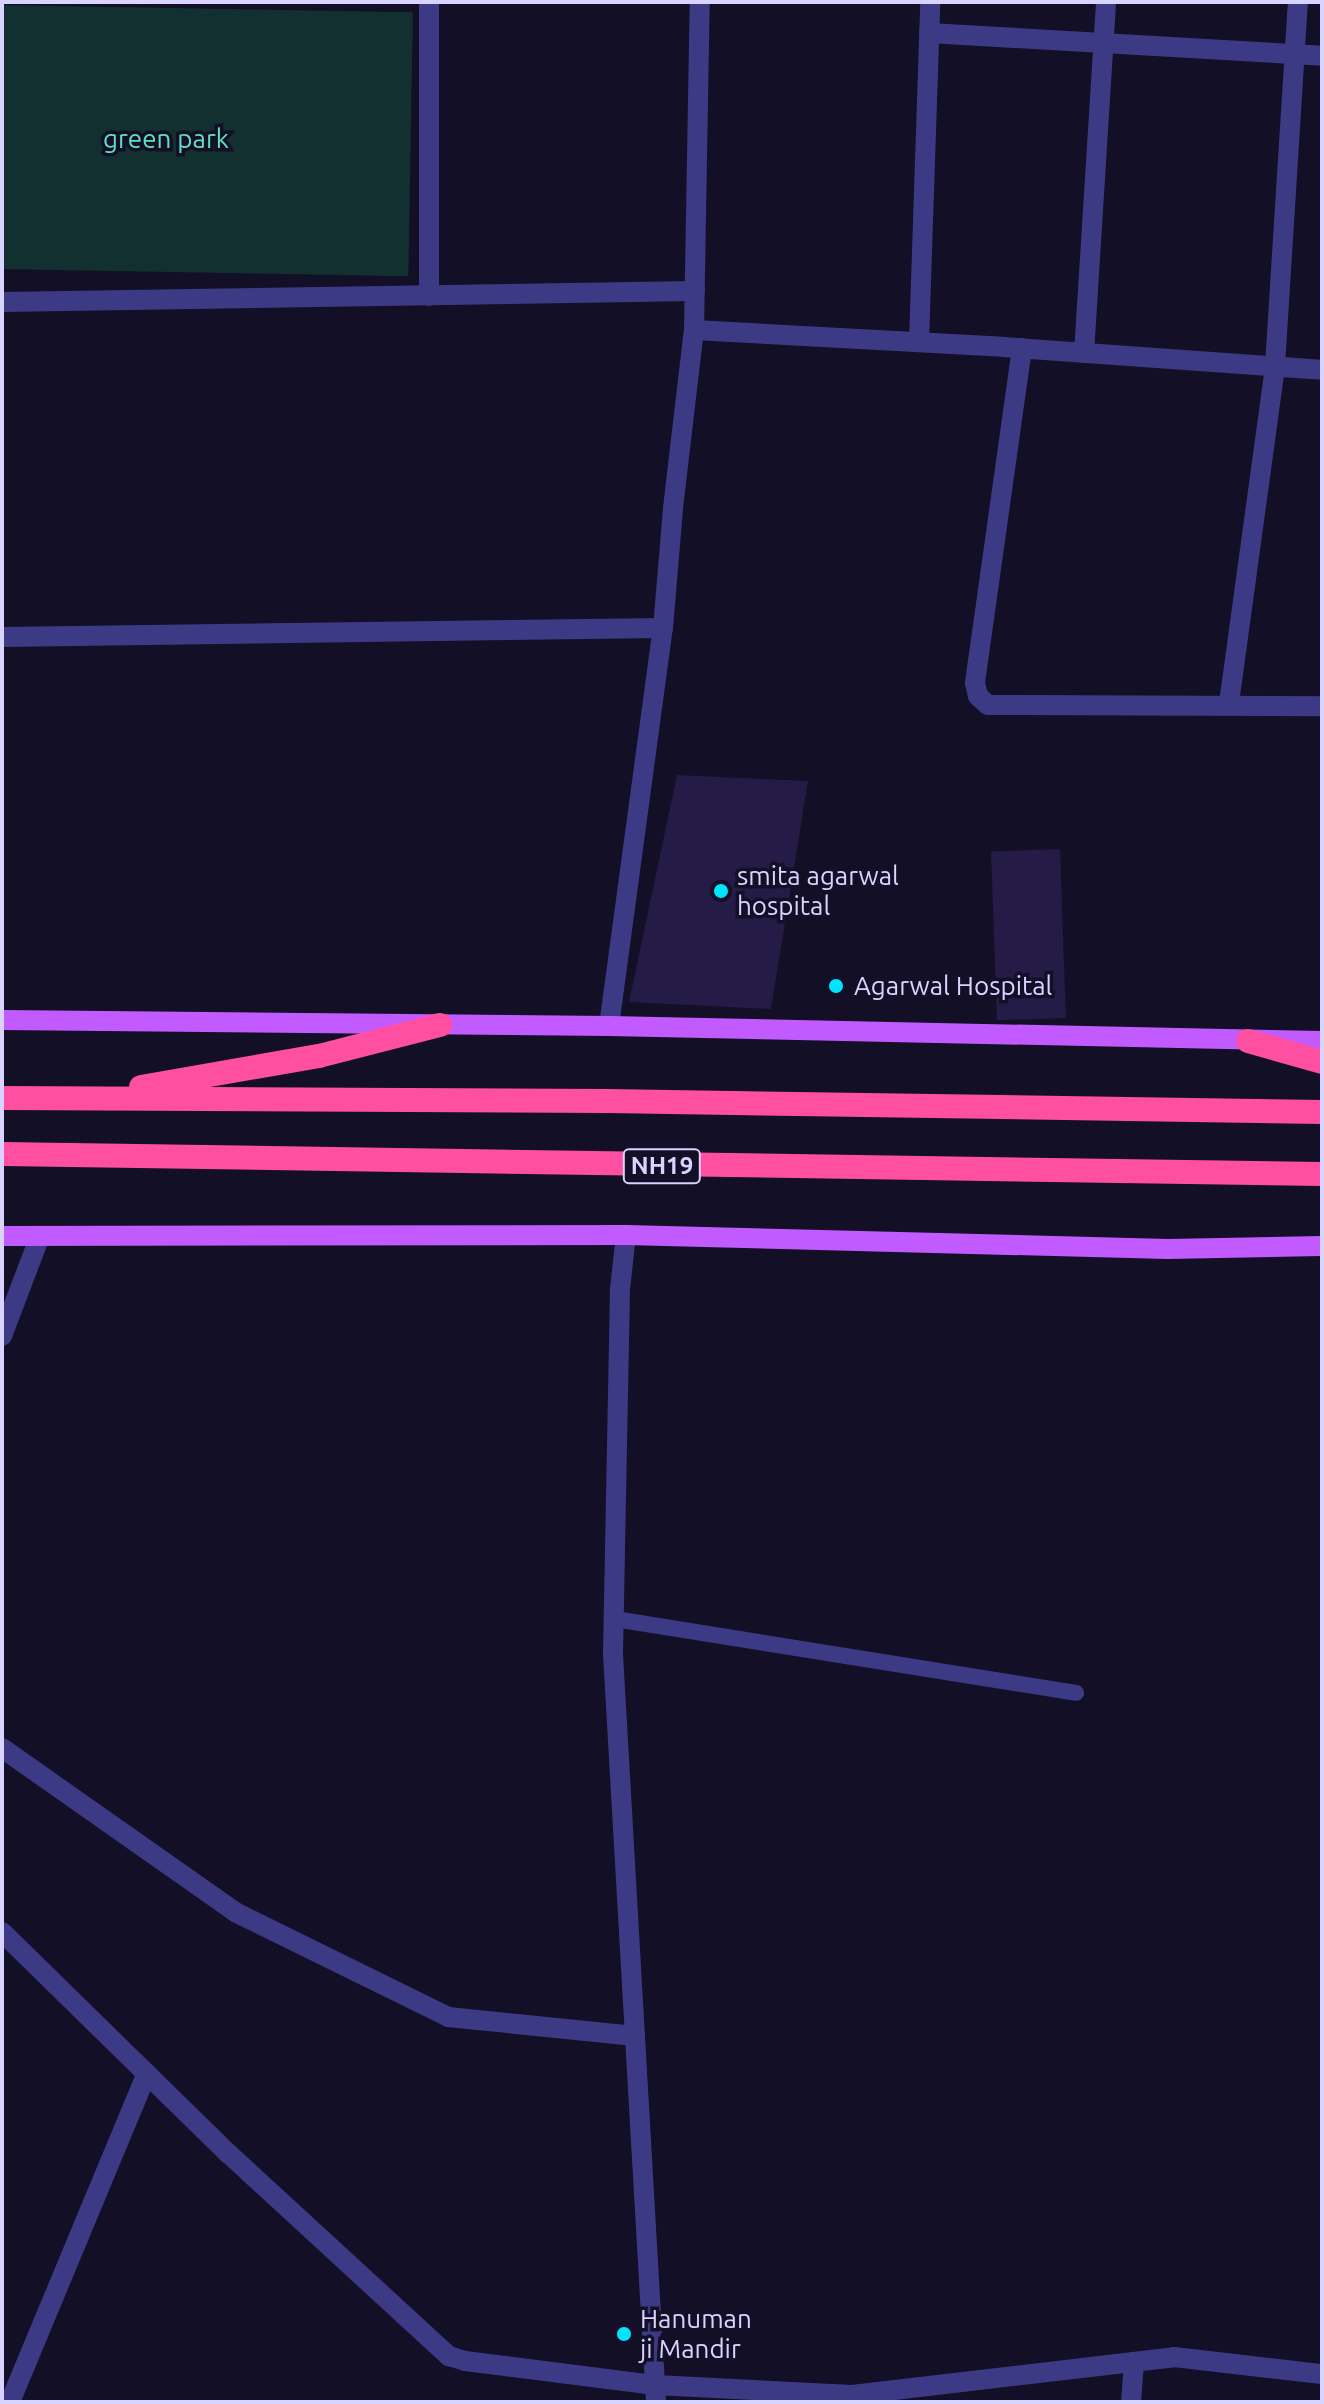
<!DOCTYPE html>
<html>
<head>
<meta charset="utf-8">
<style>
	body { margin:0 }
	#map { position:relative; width:1324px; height:2404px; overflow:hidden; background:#130f26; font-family:Ubuntu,sans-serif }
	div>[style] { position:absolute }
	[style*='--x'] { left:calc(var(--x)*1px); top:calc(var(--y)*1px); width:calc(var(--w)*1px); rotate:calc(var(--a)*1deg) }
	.green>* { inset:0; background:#12302f; transform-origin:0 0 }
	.building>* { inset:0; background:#241b47; transform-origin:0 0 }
	.lane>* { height:16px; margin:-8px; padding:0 8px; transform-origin:8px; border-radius:8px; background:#3d3a85 }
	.street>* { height:20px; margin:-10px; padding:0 10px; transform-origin:10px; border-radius:10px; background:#3d3a85 }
	.primary>* { height:20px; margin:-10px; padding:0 10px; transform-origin:10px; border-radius:10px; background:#c25bff }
	.highway>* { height:24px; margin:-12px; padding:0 12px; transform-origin:12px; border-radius:12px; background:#ff4fa3 }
	.dots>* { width:22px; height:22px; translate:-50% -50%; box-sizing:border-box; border:4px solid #130f26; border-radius:50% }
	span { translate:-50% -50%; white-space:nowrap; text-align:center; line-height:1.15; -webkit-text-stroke:7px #130f26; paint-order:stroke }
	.shield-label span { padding:2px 6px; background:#130f26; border:2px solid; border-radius:6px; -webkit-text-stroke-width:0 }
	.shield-label { font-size:24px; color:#d9d4ff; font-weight:700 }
	.park-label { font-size:26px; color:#5fe0c0 }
	.poi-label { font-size:26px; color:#d9d4ff }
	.left { translate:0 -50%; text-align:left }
	.frame { position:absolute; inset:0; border:4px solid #d9d4ff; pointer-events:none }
</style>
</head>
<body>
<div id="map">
	<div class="green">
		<i style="left:2px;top:5px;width:411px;height:264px;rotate:1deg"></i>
	</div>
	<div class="building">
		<i style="clip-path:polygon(677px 775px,808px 781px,771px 1009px,629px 1002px)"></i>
		<i style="left:1060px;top:849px;width:169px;height:69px;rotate:88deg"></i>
	</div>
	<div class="lane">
		<i style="--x:615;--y:1619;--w:467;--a:9.1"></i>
	</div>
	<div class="street">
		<i style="--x:429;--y:2;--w:294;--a:90"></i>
		<i style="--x:929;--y:33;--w:394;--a:3.3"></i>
		<i style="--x:2;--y:302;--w:693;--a:-0.91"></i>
		<i style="--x:694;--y:330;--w:309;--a:3.1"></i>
		<i style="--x:1003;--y:347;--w:320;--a:4.1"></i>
		<i style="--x:919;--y:342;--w:340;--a:-88.1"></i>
		<i style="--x:1022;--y:348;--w:338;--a:98"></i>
		<i style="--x:975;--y:683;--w:13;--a:77"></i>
		<i style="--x:978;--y:696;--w:13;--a:42"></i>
		<i style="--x:988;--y:705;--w:334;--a:0.2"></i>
		<i style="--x:1084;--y:353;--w:352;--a:-86.4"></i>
		<i style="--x:2;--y:637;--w:661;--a:-0.78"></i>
		<i style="--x:1229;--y:703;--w:340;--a:-82.2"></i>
		<i style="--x:1275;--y:366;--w:365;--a:-86.4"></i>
		<i style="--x:609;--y:1026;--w:402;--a:-82.3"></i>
		<i style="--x:663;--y:628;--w:120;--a:-85.2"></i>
		<i style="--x:673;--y:508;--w:179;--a:-83.3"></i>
		<i style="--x:694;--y:330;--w:328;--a:-89"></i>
		<i style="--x:626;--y:1235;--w:54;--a:96.3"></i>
		<i style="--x:620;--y:1289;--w:365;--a:91.1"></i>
		<i style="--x:613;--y:1654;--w:749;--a:86.71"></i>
		<i style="--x:2;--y:1336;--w:107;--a:-69.2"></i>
		<i style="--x:2;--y:1748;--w:285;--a:35.1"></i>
		<i style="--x:235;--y:1912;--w:237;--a:26.2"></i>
		<i style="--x:448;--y:2017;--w:188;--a:5.8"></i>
		<i style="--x:2;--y:1932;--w:318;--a:44.4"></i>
		<i style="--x:229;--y:2154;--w:299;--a:42.6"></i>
		<i style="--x:449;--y:2356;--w:17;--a:17"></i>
		<i style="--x:465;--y:2361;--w:192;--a:7.2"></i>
		<i style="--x:655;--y:2385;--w:197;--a:2.9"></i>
		<i style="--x:852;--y:2395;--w:324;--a:-6.7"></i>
		<i style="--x:1174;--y:2357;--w:149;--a:6.6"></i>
		<i style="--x:10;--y:2402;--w:356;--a:-67.4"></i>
		<i style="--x:1131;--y:2402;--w:40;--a:-85.7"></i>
	</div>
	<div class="primary">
		<i style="--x:2;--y:1020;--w:607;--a:0.57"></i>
		<i style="--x:609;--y:1026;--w:713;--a:1.21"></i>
		<i style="--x:2;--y:1236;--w:624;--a:-0.09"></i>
		<i style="--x:626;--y:1235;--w:542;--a:1.48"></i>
		<i style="--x:1168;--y:1249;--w:154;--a:-1.1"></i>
	</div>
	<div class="highway">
		<i style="--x:1248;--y:1041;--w:77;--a:15.8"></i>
		<i style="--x:141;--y:1087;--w:181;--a:-9.9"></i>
		<i style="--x:319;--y:1056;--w:125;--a:-14.4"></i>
		<i style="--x:2;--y:1098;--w:604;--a:0.28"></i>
		<i style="--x:606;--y:1101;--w:716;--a:0.88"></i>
		<i style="--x:2;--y:1154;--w:1320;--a:0.87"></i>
	</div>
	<div class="dots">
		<i style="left:721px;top:891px;background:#00e5ff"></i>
		<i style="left:836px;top:986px;background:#00e5ff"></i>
		<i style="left:624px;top:2334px;background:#00e5ff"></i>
	</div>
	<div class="shield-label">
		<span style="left:662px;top:1166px">NH19</span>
	</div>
	<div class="park-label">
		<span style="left:166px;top:139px">green park</span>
	</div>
	<div class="poi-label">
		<span class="left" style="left:737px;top:891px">smita agarwal<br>hospital</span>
		<span class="left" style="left:854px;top:986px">Agarwal Hospital</span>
		<span class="left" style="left:640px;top:2334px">Hanuman<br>ji Mandir</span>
	</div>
	<div class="frame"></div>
</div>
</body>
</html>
